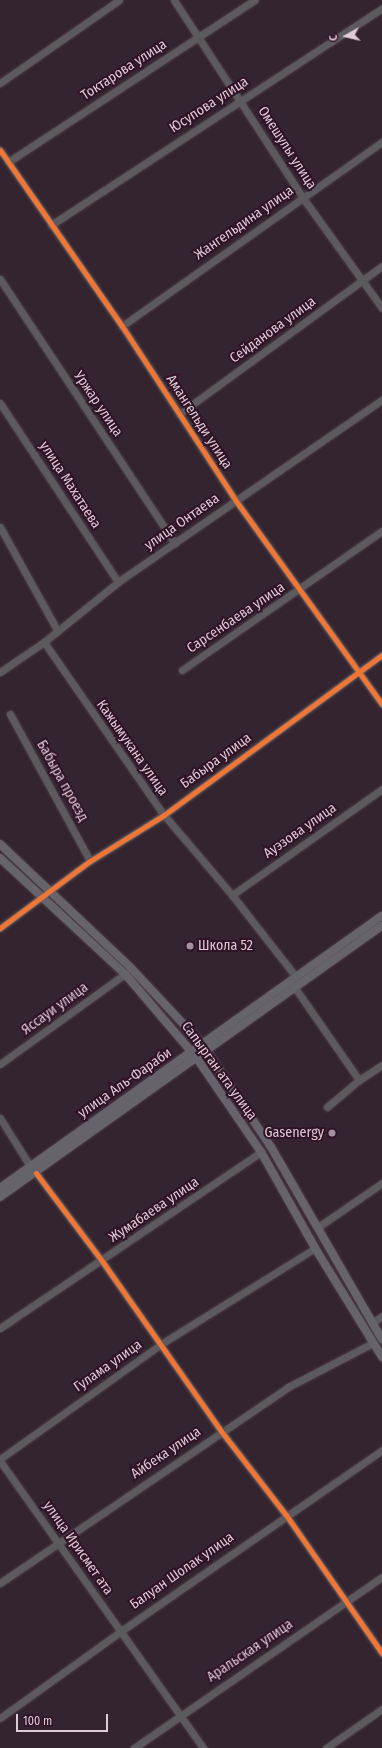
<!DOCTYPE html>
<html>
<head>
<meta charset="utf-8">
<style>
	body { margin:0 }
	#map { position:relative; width:382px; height:1748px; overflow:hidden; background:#34242f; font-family:"Fira Sans Condensed",sans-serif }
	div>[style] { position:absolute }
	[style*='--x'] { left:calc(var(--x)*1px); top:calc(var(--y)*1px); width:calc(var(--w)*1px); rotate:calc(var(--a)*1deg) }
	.roads { filter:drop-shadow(0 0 1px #4e4049) drop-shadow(0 0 1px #4e4049) }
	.minor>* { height:7px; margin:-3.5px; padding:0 3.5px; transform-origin:3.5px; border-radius:3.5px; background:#5c5a5f }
	.major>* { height:8px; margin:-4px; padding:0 4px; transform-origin:4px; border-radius:4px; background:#67636b }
	.cycleway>* { height:5px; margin:-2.5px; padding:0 2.5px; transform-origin:2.5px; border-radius:2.5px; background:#f07635 }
	.dots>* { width:11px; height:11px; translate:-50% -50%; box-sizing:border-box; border:2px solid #311327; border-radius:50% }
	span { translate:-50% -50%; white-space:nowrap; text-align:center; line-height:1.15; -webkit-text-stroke:4px #311327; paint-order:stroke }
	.street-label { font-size:14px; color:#dfcbd6 }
	.poi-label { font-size:14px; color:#dfcbd6 }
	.left { translate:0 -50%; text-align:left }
	.right { translate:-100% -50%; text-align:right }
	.north { position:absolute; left:326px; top:16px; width:40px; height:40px; -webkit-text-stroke:3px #311327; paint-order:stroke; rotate:262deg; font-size:11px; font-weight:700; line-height:16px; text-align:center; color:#dfcbd6 }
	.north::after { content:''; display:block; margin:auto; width:14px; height:18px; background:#dfcbd6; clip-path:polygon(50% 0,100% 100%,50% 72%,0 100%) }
	.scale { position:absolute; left:16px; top:1714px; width:92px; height:18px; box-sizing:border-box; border:2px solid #dfcbd6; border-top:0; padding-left:5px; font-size:12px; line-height:14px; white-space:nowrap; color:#dfcbd6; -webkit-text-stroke:3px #311327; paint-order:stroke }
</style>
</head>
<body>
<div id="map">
	<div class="roads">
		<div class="minor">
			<i style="--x:174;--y:0;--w:236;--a:56.9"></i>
			<i style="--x:303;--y:198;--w:135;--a:54.3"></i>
			<i style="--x:0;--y:83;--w:145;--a:-34.9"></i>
			<i style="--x:0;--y:150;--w:214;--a:55.3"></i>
			<i style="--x:122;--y:326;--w:209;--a:56.9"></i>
			<i style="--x:236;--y:501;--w:250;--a:54.3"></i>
			<i style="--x:8;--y:162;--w:295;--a:-33.3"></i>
			<i style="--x:51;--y:225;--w:396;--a:-33.2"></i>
			<i style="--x:0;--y:279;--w:317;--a:56.5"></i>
			<i style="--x:122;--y:326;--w:319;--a:-35.3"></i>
			<i style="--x:0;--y:403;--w:214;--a:56.6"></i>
			<i style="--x:179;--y:414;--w:251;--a:-36.1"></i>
			<i style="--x:0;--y:527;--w:118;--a:61"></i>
			<i style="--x:44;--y:642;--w:211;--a:55.3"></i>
			<i style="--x:164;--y:815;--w:105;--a:49.6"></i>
			<i style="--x:232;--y:895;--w:104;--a:52"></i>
			<i style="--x:182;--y:670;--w:244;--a:-34.8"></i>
			<i style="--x:0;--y:672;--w:53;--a:-34.3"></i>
			<i style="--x:44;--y:642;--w:95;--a:-39"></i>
			<i style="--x:118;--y:582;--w:321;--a:-34.6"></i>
			<i style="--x:10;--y:714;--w:167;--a:61.4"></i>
			<i style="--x:232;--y:895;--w:184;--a:-35.2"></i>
			<i style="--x:0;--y:928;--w:112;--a:-36.7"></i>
			<i style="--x:90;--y:861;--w:87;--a:-31.9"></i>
			<i style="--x:164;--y:815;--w:270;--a:-36.3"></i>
			<i style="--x:293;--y:985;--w:116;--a:55.2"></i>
			<i style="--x:359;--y:1080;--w:27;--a:-33"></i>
			<i style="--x:0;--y:1064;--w:154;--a:-35.8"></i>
			<i style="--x:327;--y:1107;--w:42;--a:-40.2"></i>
			<i style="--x:0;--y:1118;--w:57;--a:58"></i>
			<i style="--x:36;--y:1173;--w:110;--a:53.1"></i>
			<i style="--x:102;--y:1261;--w:208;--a:55"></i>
			<i style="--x:221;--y:1431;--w:106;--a:52.3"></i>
			<i style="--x:286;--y:1515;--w:168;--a:55.2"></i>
			<i style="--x:318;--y:1227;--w:78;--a:-34.5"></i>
			<i style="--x:372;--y:1323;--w:12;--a:-35"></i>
			<i style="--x:0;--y:1328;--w:315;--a:-34"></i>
			<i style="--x:0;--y:1459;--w:198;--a:-35.5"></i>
			<i style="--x:161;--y:1344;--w:181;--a:-31.9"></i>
			<i style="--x:0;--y:1461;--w:352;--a:54.7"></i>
			<i style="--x:0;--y:1583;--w:348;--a:-34.2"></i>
			<i style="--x:288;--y:1387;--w:96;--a:-27.4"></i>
			<i style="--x:0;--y:1718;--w:149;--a:-35.7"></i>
			<i style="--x:121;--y:1631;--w:318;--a:-34.7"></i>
			<i style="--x:134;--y:1748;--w:301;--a:-34.6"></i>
			<i style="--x:326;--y:1748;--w:68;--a:-34.9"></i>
		</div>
		<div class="major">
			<i style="--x:0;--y:844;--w:180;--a:43.4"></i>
			<i style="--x:131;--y:968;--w:104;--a:46.9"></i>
			<i style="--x:202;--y:1044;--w:124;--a:56.2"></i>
			<i style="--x:271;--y:1147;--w:222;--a:60"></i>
			<i style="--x:0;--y:858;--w:171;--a:42.9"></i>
			<i style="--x:125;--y:974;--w:109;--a:49.5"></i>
			<i style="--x:196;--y:1057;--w:115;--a:55.6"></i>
			<i style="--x:261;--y:1152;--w:110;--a:60.6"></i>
			<i style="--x:315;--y:1248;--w:128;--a:58.4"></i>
			<i style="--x:0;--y:1188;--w:469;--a:-35.5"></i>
			<i style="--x:0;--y:1197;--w:468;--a:-35.4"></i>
		</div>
	</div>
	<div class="cycleway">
		<i style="--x:0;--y:150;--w:214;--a:55.3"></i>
		<i style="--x:122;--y:326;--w:209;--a:56.9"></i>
		<i style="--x:236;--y:501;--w:250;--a:54.3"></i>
		<i style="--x:0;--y:928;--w:112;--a:-36.7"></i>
		<i style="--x:90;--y:861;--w:87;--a:-31.9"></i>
		<i style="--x:164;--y:815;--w:270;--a:-36.3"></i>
		<i style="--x:36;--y:1173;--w:110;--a:53.1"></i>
		<i style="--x:102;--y:1261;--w:208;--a:55"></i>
		<i style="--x:221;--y:1431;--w:106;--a:52.3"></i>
		<i style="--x:286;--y:1515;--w:168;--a:55.2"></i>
	</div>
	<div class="dots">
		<i style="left:190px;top:946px;background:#a3919c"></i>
		<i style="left:332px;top:1133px;background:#a3919c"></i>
	</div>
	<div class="street-label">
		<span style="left:124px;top:70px;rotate:-33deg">Токтарова улица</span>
		<span style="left:209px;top:105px;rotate:-33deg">Юсупова улица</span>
		<span style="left:287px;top:148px;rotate:57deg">Омешулы улица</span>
		<span style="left:244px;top:223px;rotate:-35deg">Жангельдина улица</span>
		<span style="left:273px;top:330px;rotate:-36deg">Сейданова улица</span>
		<span style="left:98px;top:404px;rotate:56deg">Уржар улица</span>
		<span style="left:199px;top:422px;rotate:57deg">Амангельди улица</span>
		<span style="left:70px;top:485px;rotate:57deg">улица Махатаева</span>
		<span style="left:182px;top:522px;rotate:-35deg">улица Онтаева</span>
		<span style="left:236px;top:618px;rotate:-34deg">Сарсенбаева улица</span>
		<span style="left:132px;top:748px;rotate:55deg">Кажымукана улица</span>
		<span style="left:216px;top:761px;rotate:-36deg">Бабыра улица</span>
		<span style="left:62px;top:781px;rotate:61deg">Бабыра проезд</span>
		<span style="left:300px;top:831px;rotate:-35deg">Ауэзова улица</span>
		<span style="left:55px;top:1009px;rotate:-36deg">Яссауи улица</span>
		<span style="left:219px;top:1071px;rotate:54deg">Сапырган ата улица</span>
		<span style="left:125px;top:1083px;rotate:-35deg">улица Аль-Фараби</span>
		<span style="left:154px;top:1210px;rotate:-34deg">Жумабаева улица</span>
		<span style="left:108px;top:1366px;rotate:-35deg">Гулама улица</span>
		<span style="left:166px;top:1453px;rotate:-34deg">Айбека улица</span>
		<span style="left:78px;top:1548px;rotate:55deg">улица Ирисмет ата</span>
		<span style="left:182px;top:1571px;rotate:-35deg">Балуан Шолак улица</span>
		<span style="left:250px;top:1651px;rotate:-34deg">Аральская улица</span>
	</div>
	<div class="poi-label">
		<span class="left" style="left:198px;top:946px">Школа 52</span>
		<span class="right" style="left:324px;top:1133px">Gasenergy</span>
	</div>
	<div class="north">С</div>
	<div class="scale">100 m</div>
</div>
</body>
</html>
